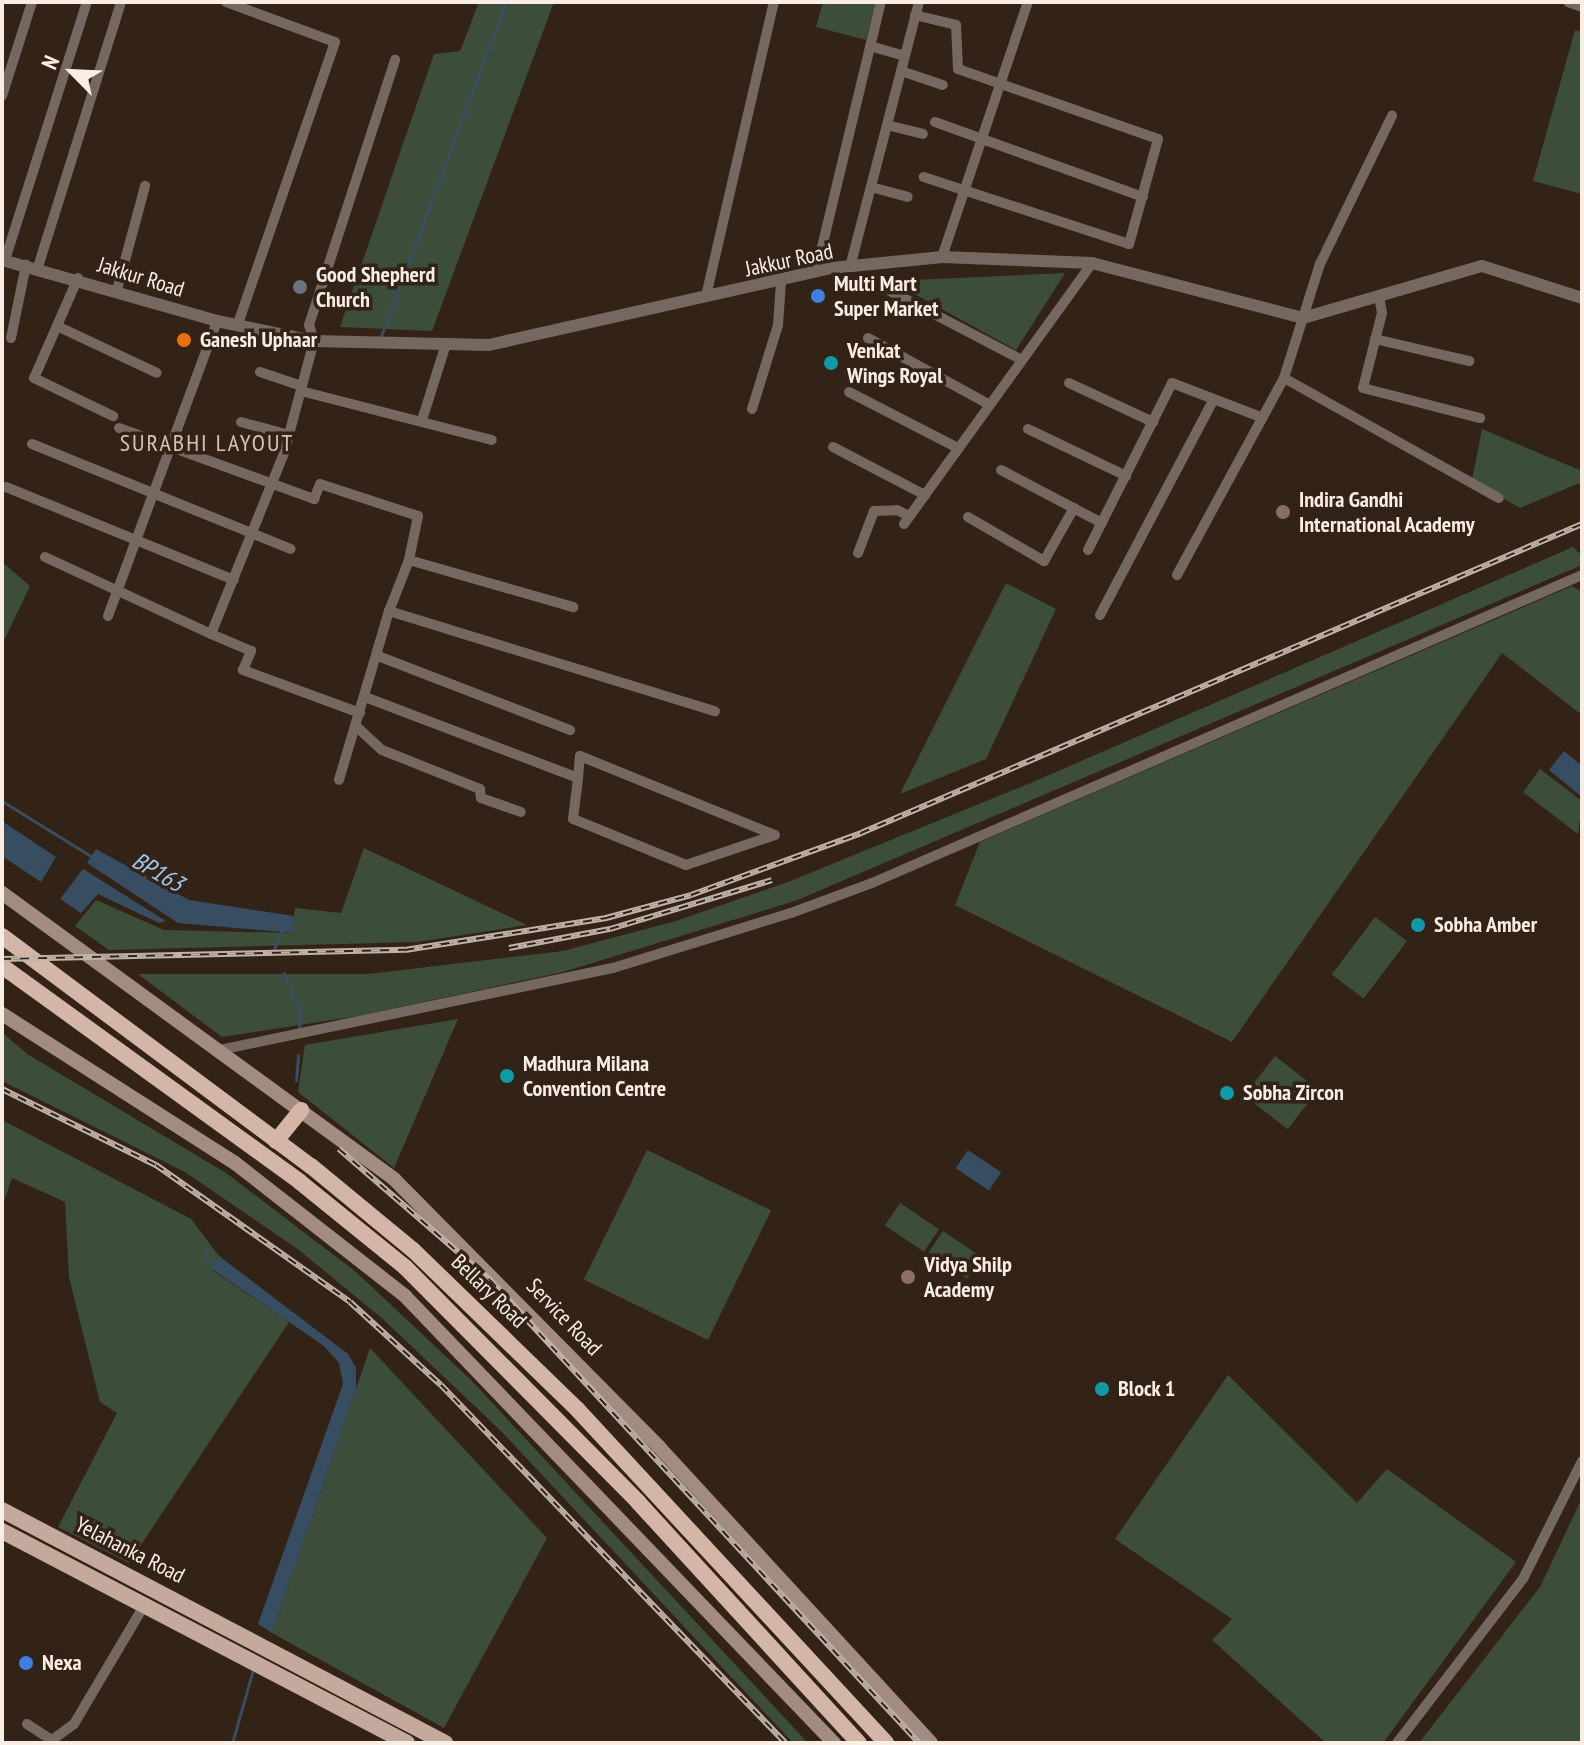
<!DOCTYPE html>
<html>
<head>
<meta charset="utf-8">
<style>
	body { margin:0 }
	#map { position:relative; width:1584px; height:1745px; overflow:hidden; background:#332316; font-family:"PT Sans Narrow",sans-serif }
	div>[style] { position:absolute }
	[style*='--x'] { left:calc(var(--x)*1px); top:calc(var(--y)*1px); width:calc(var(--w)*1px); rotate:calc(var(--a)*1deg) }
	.green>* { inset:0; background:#3c4e39; transform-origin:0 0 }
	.water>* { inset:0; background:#374e62; transform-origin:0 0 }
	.stream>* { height:3px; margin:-1.5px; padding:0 1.5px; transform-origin:1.5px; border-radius:1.5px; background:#374e62 }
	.minor>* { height:10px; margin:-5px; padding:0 5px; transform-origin:5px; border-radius:5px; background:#756861 }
	.tertiary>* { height:12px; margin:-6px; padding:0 6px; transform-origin:6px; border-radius:6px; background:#756861 }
	.secondary>* { height:14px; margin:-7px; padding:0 7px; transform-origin:7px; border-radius:7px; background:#a28c82 }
	.primary>* { height:16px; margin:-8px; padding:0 8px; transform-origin:8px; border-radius:8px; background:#c4a99c }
	.trunk>* { height:16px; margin:-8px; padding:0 8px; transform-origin:8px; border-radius:8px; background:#d4b6a8 }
	.rail>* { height:6px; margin-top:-3px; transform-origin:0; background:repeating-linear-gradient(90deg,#332316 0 9px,#c0b3aa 0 18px); box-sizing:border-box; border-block:2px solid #c0b3aa }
	.dots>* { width:22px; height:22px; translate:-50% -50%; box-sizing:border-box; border:4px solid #332316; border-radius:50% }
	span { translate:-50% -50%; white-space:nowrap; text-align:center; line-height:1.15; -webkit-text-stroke:7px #332316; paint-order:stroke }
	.street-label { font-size:22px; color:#f9eee6 }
	.poi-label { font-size:22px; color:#f9eee6; font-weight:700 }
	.left { translate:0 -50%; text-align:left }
	.neighbourhood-label { font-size:24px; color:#d7c2b1; letter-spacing:2px }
	.water-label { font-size:24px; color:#9cc9f1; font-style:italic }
	.frame { position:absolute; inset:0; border:4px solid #f9eee6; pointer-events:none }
	.north { position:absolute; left:32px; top:32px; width:80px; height:80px; -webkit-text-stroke:6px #332316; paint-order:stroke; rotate:294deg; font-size:22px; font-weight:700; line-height:32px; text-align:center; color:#f9eee6 }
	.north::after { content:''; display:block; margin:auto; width:28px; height:36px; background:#f9eee6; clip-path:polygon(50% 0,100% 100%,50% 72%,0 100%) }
</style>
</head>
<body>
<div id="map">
	<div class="green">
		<i style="clip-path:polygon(479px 2px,554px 2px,432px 331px,340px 327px,434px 54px,460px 51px)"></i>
		<i style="clip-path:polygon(823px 2px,876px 2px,866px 40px,816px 27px)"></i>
		<i style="clip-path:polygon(1575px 30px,1582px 32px,1582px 194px,1533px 181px)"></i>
		<i style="clip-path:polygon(1065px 273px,1016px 350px,891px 281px)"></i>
		<i style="clip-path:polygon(1482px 429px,1582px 471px,1582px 482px,1520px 508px,1472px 480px)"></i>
		<i style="clip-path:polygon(1573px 547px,1582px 556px,1582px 565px,795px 901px,563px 972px,358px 1016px,222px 1037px,138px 974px,368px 974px,563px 951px,676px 921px,788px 882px,1033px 782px)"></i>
		<i style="clip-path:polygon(2px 562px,30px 586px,2px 645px)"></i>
		<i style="clip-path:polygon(1006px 583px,1056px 609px,986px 759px,900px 794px)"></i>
		<i style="clip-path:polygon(1572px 586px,1582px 592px,1582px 715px,1502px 653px,1232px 1042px,955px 905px,980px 842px)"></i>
		<i style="clip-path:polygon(1540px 769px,1582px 801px,1578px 834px,1523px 792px)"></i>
		<i style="clip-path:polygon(364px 848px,527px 925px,417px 942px,109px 950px,75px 926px,96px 900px,164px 930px,292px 933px,295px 908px,341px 913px)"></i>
		<i style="left:1375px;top:917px;width:40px;height:72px;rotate:37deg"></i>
		<i style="clip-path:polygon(458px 1019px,394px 1168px,298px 1092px,305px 1045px)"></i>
		<i style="clip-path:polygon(2px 1032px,27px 1054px,226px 1173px,356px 1272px,472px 1381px,808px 1743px,793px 1743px,502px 1432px,384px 1320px,299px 1250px,185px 1172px,2px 1081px)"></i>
		<i style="left:1275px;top:1056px;width:55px;height:50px;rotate:38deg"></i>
		<i style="clip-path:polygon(2px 1120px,191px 1219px,219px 1256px,212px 1270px,289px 1322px,129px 1563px,58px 1527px,117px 1413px,100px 1402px,69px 1277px,65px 1202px,12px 1178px,2px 1207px)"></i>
		<i style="left:647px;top:1150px;width:138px;height:144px;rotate:26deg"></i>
		<i style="left:900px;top:1203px;width:47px;height:27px;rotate:34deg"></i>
		<i style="left:943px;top:1231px;width:47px;height:26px;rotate:34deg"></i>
		<i style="clip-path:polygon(370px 1348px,547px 1538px,444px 1728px,272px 1633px)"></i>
		<i style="clip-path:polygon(1228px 1375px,1357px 1503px,1387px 1469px,1516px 1562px,1383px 1743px,1326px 1743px,1212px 1640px,1232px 1619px,1115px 1539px)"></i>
		<i style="clip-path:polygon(1582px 1498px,1582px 1743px,1419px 1743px,1540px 1587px)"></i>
	</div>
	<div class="water">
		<i style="clip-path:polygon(1564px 751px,1582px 766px,1582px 797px,1549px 770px)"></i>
		<i style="clip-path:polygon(2px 821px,56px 857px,41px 882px,2px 856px)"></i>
		<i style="clip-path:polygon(96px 849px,189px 900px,294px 916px,293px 933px,178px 923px,87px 863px)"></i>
		<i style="clip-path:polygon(83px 869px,166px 921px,159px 923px,98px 894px,81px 913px,60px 899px)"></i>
		<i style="left:968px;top:1150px;width:40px;height:22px;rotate:34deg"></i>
		<i style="clip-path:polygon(219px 1256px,348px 1354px,356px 1368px,356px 1389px,272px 1633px,258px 1624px,343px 1384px,339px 1363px,324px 1346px,212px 1269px)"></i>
	</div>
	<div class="stream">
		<i style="--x:381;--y:336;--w:357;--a:-69.5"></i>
		<i style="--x:2;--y:801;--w:108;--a:31.8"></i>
		<i style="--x:274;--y:949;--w:21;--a:-67"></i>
		<i style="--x:284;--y:973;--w:43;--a:68.2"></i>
		<i style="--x:300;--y:1013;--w:19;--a:93"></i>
		<i style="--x:296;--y:1080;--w:25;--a:-85"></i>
		<i style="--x:207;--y:1244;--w:15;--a:94"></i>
		<i style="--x:206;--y:1259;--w:12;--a:31"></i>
		<i style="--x:232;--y:1743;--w:76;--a:-74"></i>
	</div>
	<div class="minor">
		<i style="--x:226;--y:2;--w:116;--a:20.2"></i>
		<i style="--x:335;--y:42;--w:300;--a:109"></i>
		<i style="--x:1568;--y:2;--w:15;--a:20"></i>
		<i style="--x:915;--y:15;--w:42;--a:13.7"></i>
		<i style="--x:956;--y:25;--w:44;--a:87.4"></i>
		<i style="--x:958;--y:69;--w:212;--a:19.3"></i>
		<i style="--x:1158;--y:139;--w:109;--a:105.4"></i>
		<i style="--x:1129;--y:244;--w:216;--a:-161.9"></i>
		<i style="--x:870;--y:46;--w:36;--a:16"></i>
		<i style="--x:901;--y:71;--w:44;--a:18.4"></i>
		<i style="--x:2;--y:96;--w:99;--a:-72.3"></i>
		<i style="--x:935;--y:122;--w:221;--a:19.8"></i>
		<i style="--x:887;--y:125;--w:37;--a:14"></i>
		<i style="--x:871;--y:187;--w:38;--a:15"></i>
		<i style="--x:942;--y:257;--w:269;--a:-71.4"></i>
		<i style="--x:5;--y:260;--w:271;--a:-72.4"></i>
		<i style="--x:38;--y:267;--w:278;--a:-72.6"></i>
		<i style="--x:850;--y:267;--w:274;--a:-75.4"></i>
		<i style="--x:816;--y:272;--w:278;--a:-76.5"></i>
		<i style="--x:78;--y:278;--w:109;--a:113.7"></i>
		<i style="--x:34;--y:378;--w:88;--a:25.7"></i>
		<i style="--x:117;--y:290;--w:108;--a:-74.9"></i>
		<i style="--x:890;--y:291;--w:149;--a:27.6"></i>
		<i style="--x:706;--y:296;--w:302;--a:-77"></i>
		<i style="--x:1379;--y:296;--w:17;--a:80"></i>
		<i style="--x:1382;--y:313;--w:77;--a:104.2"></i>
		<i style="--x:1363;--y:388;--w:121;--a:14.4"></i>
		<i style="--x:57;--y:326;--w:110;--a:25.2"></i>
		<i style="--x:11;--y:338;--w:75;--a:-78.4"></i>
		<i style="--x:868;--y:338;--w:139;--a:28.8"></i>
		<i style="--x:1375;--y:339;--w:97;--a:13.2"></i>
		<i style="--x:260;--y:372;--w:44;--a:18.4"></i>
		<i style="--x:1284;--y:378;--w:246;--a:29.2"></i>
		<i style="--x:1069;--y:383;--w:93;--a:24.9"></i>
		<i style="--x:301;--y:391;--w:197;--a:14.4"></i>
		<i style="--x:849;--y:392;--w:123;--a:27.2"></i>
		<i style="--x:752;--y:409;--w:88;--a:-72.8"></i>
		<i style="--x:778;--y:325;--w:43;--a:-86"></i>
		<i style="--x:422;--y:420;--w:80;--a:-72.5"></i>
		<i style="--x:241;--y:422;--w:50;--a:15.2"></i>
		<i style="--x:119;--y:428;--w:208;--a:20"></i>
		<i style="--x:314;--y:499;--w:16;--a:-68"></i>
		<i style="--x:320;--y:484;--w:103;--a:18.1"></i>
		<i style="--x:418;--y:516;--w:45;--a:101.6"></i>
		<i style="--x:409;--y:560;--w:55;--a:111.4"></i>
		<i style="--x:389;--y:611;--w:176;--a:106.5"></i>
		<i style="--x:1028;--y:429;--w:109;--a:25.6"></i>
		<i style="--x:32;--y:444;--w:279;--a:22.1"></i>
		<i style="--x:833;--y:447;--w:104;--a:27.6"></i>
		<i style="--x:1001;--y:470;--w:114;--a:27.7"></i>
		<i style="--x:6;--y:487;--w:246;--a:22.2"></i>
		<i style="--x:968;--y:517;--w:88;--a:30.1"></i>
		<i style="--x:1044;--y:561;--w:61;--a:-60.5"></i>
		<i style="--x:904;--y:524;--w:322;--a:-54.2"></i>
		<i style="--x:1088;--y:550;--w:187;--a:-63.3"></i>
		<i style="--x:1172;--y:383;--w:97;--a:21"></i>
		<i style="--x:858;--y:553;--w:45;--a:-69.1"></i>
		<i style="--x:874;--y:511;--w:23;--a:-2"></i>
		<i style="--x:897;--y:510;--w:13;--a:27"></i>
		<i style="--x:45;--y:557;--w:183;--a:24.9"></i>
		<i style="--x:409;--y:560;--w:171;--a:16"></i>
		<i style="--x:1177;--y:575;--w:224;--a:-61.5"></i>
		<i style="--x:1284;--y:378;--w:120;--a:-72.5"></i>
		<i style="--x:1320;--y:264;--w:165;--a:-64.1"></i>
		<i style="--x:389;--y:611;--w:341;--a:17.1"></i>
		<i style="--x:1100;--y:615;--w:244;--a:-62.2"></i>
		<i style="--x:108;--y:616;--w:314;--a:-69.7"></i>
		<i style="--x:378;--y:656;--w:206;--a:21.1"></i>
		<i style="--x:365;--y:697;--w:228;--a:20.8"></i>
		<i style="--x:578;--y:778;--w:22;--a:-85"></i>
		<i style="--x:580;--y:756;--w:210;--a:22.1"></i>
		<i style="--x:775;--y:835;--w:94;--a:161.4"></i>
		<i style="--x:686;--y:865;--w:122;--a:-157.8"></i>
		<i style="--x:573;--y:819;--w:41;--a:-83"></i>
		<i style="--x:360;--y:713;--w:125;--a:-159.8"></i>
		<i style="--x:243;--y:670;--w:21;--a:-67"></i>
		<i style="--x:251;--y:651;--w:43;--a:-157"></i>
		<i style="--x:211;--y:634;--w:195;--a:-68"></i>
		<i style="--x:284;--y:453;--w:116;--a:-75"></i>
		<i style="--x:314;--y:341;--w:17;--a:-107"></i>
		<i style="--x:309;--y:325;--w:279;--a:-72"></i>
		<i style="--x:356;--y:726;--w:35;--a:43"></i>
		<i style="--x:382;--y:750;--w:105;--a:21.7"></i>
		<i style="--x:480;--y:789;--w:9;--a:84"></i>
		<i style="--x:481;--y:798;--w:42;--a:19.3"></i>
		<i style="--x:220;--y:1050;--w:401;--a:-11.8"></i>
		<i style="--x:613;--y:968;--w:186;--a:-17.2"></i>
		<i style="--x:791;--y:913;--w:86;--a:-20.3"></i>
		<i style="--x:872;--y:883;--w:774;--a:-23.45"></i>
		<i style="--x:27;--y:1724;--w:30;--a:33"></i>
		<i style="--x:52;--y:1740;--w:27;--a:-36"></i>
		<i style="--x:74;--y:1724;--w:139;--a:-59.4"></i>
		<i style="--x:1397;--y:1743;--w:207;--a:-52.5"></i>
		<i style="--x:1523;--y:1579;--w:132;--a:-63.4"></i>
	</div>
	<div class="tertiary">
		<i style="--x:2;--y:260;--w:223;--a:15.8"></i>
		<i style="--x:217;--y:321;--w:99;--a:11.7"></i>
		<i style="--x:314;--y:341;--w:175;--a:1.3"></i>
		<i style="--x:489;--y:345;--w:352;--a:-12.7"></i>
		<i style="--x:832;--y:268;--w:111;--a:-5.7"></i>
		<i style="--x:942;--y:257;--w:150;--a:2.3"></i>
		<i style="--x:1092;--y:263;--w:218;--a:14.6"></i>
		<i style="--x:1303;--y:318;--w:186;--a:-16.2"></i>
		<i style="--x:1482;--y:266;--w:105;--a:17.7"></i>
	</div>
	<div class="secondary">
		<i style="--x:2;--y:893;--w:485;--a:36.1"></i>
		<i style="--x:394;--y:1179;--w:377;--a:45.3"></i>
		<i style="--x:659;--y:1447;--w:402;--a:47.4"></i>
		<i style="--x:2;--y:1014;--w:277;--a:32.6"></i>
		<i style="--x:235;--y:1163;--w:216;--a:38"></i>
		<i style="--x:405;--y:1296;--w:620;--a:46.18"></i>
	</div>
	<div class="primary">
		<i style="--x:2;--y:1510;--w:501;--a:27.74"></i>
		<i style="--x:2;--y:1531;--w:457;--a:27.6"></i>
	</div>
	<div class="trunk">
		<i style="--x:2;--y:936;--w:385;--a:36.7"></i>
		<i style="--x:311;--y:1166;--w:132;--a:39.5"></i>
		<i style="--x:413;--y:1250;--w:228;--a:44.1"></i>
		<i style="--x:577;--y:1409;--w:455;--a:47.2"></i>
		<i style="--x:2;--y:966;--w:368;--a:35.9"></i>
		<i style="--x:300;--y:1182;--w:135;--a:39"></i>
		<i style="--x:405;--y:1267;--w:331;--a:45.2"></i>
		<i style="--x:638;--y:1502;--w:327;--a:47.5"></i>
		<i style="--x:276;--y:1141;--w:40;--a:-51"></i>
	</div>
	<div class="rail">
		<i style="--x:509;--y:948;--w:103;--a:-10.7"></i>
		<i style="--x:610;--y:929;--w:169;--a:-16.8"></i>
		<i style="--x:2;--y:959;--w:403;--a:-1.3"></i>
		<i style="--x:405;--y:950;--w:204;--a:-9"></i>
		<i style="--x:606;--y:918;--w:88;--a:-15.1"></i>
		<i style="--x:691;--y:895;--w:181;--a:-20"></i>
		<i style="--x:861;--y:833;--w:784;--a:-23.2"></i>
		<i style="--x:2;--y:1089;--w:172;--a:26.3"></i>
		<i style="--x:156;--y:1165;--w:237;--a:35.2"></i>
		<i style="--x:350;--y:1302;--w:123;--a:42.4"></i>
		<i style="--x:441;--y:1385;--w:496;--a:46.1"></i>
		<i style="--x:339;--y:1149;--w:200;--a:40.9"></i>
		<i style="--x:490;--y:1280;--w:631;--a:47.18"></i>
	</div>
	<div class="dots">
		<i style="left:300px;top:287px;background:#6b7280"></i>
		<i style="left:818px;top:296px;background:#3f7fe0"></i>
		<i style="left:184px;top:340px;background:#e8710a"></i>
		<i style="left:831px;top:363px;background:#0f9aa8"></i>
		<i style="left:1283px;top:512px;background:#8d6e63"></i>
		<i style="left:1418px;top:925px;background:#0f9aa8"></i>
		<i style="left:507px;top:1076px;background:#0f9aa8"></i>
		<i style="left:1227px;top:1093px;background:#0f9aa8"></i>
		<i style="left:908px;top:1277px;background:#8d6e63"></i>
		<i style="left:1102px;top:1389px;background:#0f9aa8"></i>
		<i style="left:26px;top:1663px;background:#3f7fe0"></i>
	</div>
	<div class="street-label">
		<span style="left:789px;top:260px;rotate:-12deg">Jakkur Road</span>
		<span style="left:141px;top:277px;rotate:17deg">Jakkur Road</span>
		<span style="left:489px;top:1291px;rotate:44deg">Bellary Road</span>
		<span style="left:564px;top:1317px;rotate:46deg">Service Road</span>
		<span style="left:130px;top:1550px;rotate:27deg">Yelahanka Road</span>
	</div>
	<div class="poi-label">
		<span class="left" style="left:316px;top:287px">Good Shepherd<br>Church</span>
		<span class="left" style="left:834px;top:296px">Multi Mart<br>Super Market</span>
		<span class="left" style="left:200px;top:340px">Ganesh Uphaar</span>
		<span class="left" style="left:847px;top:363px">Venkat<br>Wings Royal</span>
		<span class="left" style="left:1299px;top:512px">Indira Gandhi<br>International Academy</span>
		<span class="left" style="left:1434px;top:925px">Sobha Amber</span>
		<span class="left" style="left:523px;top:1076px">Madhura Milana<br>Convention Centre</span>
		<span class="left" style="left:1243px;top:1093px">Sobha Zircon</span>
		<span class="left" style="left:924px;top:1277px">Vidya Shilp<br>Academy</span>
		<span class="left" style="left:1118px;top:1389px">Block 1</span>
		<span class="left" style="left:42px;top:1663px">Nexa</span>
	</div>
	<div class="neighbourhood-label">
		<span style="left:207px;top:443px">SURABHI LAYOUT</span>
	</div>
	<div class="water-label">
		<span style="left:158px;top:872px;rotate:30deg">BP163</span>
	</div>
	<div class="frame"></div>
	<div class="north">N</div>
</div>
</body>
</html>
